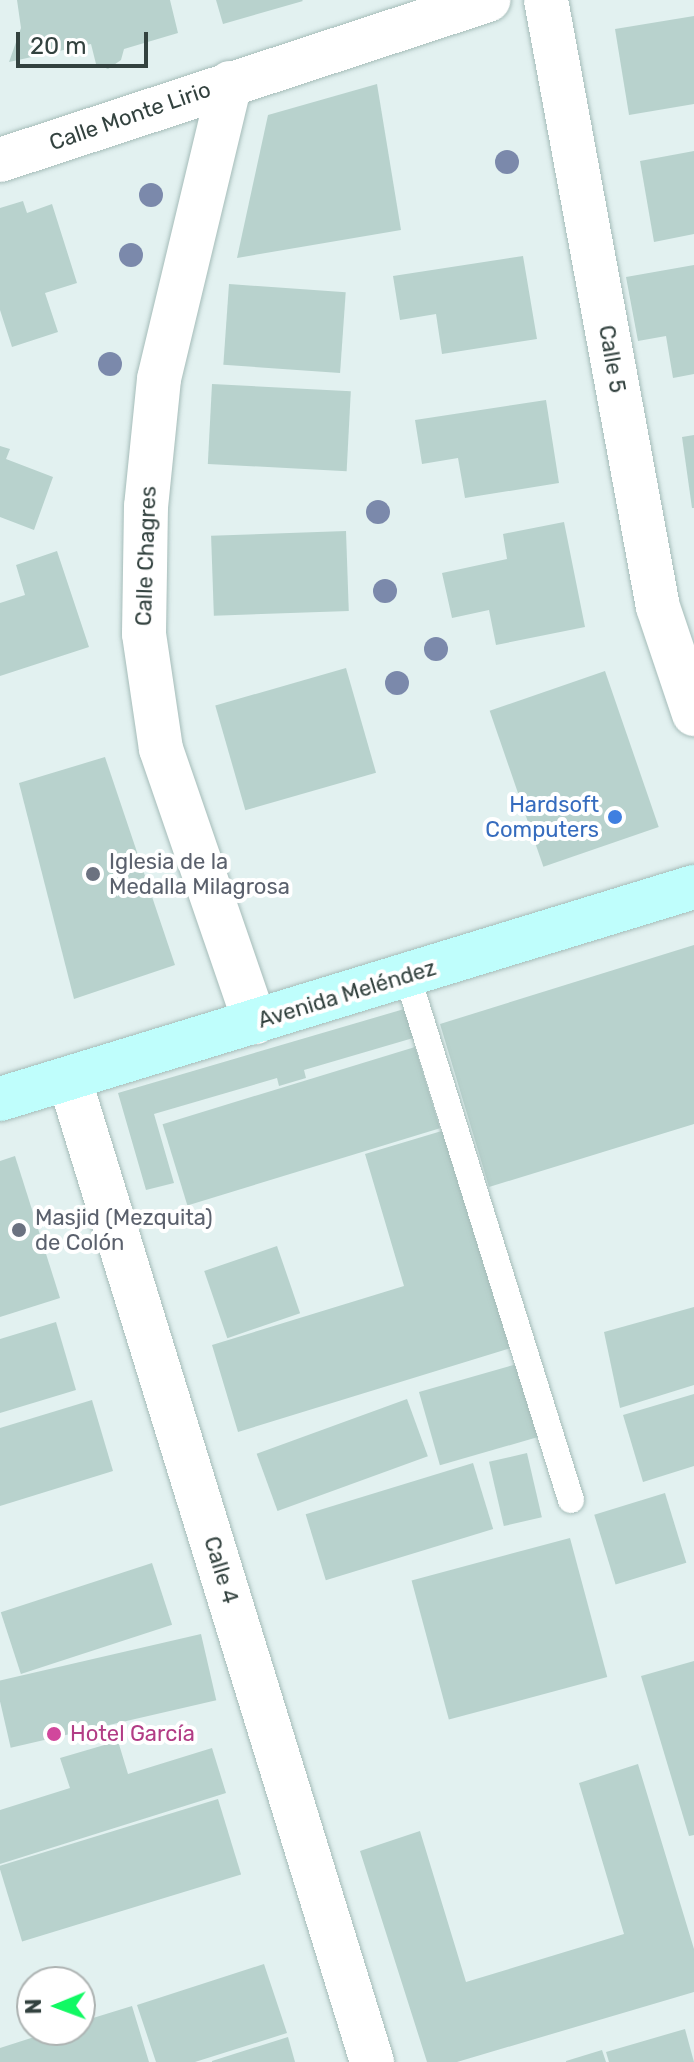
<!DOCTYPE html>
<html>
<head>
<meta charset="utf-8">
<style>
	body { margin:0 }
	#map { position:relative; width:694px; height:2062px; overflow:hidden; background:#e2f1f0; font-family:Rubik,sans-serif }
	div>[style] { position:absolute }
	[style*='--x'] { left:calc(var(--x)*1px); top:calc(var(--y)*1px); width:calc(var(--w)*1px); rotate:calc(var(--a)*1deg) }
	.building>* { inset:0; background:#b8d2cd; transform-origin:0 0 }
	.roads { filter:drop-shadow(0 0 2px #a5bcb9) drop-shadow(0 0 2px #a5bcb9) }
	.lane>* { height:26px; margin:-13px; padding:0 13px; transform-origin:13px; border-radius:13px; background:#fff }
	.street>* { height:44px; margin:-22px; padding:0 22px; transform-origin:22px; border-radius:22px; background:#fff }
	.secondary>* { height:44px; margin:-22px; padding:0 22px; transform-origin:22px; border-radius:22px; background:#bffefc }
	.trees>* { width:24px; height:24px; margin:-12px; border-radius:50%; background:#7b89ab }
	.dots>* { width:22px; height:22px; translate:-50% -50%; box-sizing:border-box; border:4px solid #fff; border-radius:50% }
	span { translate:-50% -50%; white-space:nowrap; text-align:center; line-height:1.15; -webkit-text-stroke:8px #fff; paint-order:stroke }
	.street-label { font-size:22px; color:#33423f }
	.shop-label { font-size:22px; color:#366cbe }
	.right { translate:-100% -50%; text-align:right }
	.worship-label { font-size:22px; color:#5b616d }
	.left { translate:0 -50%; text-align:left }
	.hotel-label { font-size:22px; color:#b23c85 }
	.north { position:absolute; left:16px; top:1966px; width:80px; height:80px; box-sizing:border-box; background:#fff; border:2px solid #adb3b2; border-radius:50%; rotate:269deg; font-size:22px; font-weight:700; line-height:32px; text-align:center; color:#33423f }
	.north::after { content:''; display:block; margin:auto; width:28px; height:36px; background:#11f963; clip-path:polygon(50% 0,100% 100%,50% 72%,0 100%) }
	.scale { position:absolute; left:16px; top:32px; width:132px; height:36px; box-sizing:border-box; border:4px solid #33423f; border-top:0; padding-left:10px; font-size:24px; line-height:28px; white-space:nowrap; color:#33423f; -webkit-text-stroke:6px #fff; paint-order:stroke }
</style>
</head>
<body>
<div id="map">
	<div class="building">
		<i style="clip-path:polygon(17px 0,170px 0,178px 33px,124px 49px,121px 60px,108px 69px,96px 64px,91px 44px,9px 62px,21px 28px)"></i>
		<i style="clip-path:polygon(216px 0,302px 0,303px 1px,223px 24px)"></i>
		<i style="clip-path:polygon(694px 16px,694px 104px,629px 115px,615px 29px)"></i>
		<i style="clip-path:polygon(377px 84px,401px 230px,237px 258px,268px 115px)"></i>
		<i style="clip-path:polygon(694px 151px,694px 234px,654px 242px,640px 161px)"></i>
		<i style="clip-path:polygon(23px 201px,27px 213px,52px 204px,77px 283px,45px 293px,58px 332px,12px 347px,0 310px,0 208px)"></i>
		<i style="clip-path:polygon(523px 256px,537px 339px,442px 354px,436px 314px,400px 320px,393px 276px)"></i>
		<i style="clip-path:polygon(694px 265px,694px 374px,673px 378px,666px 336px,638px 341px,626px 277px)"></i>
		<i style="left:229px;top:284px;width:117px;height:81px;rotate:4deg"></i>
		<i style="left:212px;top:384px;width:139px;height:80px;rotate:3deg"></i>
		<i style="clip-path:polygon(546px 400px,559px 483px,465px 498px,458px 458px,422px 464px,415px 420px)"></i>
		<i style="clip-path:polygon(694px 435px,694px 508px,692px 508px,682px 437px)"></i>
		<i style="clip-path:polygon(0 446px,10px 449px,6px 459px,53px 477px,34px 530px,0 517px)"></i>
		<i style="clip-path:polygon(564px 522px,585px 627px,496px 645px,489px 610px,452px 618px,442px 573px,507px 559px,503px 534px)"></i>
		<i style="left:346px;top:531px;width:80px;height:135px;rotate:88deg"></i>
		<i style="clip-path:polygon(57px 551px,89px 647px,0 676px,0 603px,25px 595px,16px 565px)"></i>
		<i style="left:346px;top:668px;width:109px;height:136px;rotate:74deg"></i>
		<i style="left:605px;top:671px;width:165px;height:122px;rotate:71deg"></i>
		<i style="clip-path:polygon(105px 757px,175px 965px,74px 999px,19px 783px)"></i>
		<i style="clip-path:polygon(694px 945px,694px 1124px,489px 1187px,440px 1024px)"></i>
		<i style="clip-path:polygon(411px 1007px,420px 1036px,304px 1070px,306px 1078px,279px 1086px,277px 1078px,154px 1114px,174px 1183px,146px 1190px,118px 1093px)"></i>
		<i style="left:415px;top:1047px;width:85px;height:264px;rotate:73deg"></i>
		<i style="clip-path:polygon(445px 1130px,511px 1348px,238px 1432px,212px 1345px,404px 1286px,365px 1154px)"></i>
		<i style="clip-path:polygon(15px 1156px,60px 1298px,0 1317px,0 1161px)"></i>
		<i style="left:277px;top:1246px;width:71px;height:77px;rotate:71deg"></i>
		<i style="clip-path:polygon(694px 1307px,694px 1385px,620px 1408px,604px 1332px)"></i>
		<i style="clip-path:polygon(56px 1322px,76px 1390px,0 1413px,0 1339px)"></i>
		<i style="left:517px;top:1364px;width:76px;height:102px;rotate:74deg"></i>
		<i style="clip-path:polygon(694px 1394px,694px 1466px,643px 1482px,623px 1415px)"></i>
		<i style="left:407px;top:1399px;width:61px;height:160px;rotate:70deg"></i>
		<i style="clip-path:polygon(92px 1400px,113px 1471px,0 1506px,0 1428px)"></i>
		<i style="left:527px;top:1453px;width:66px;height:39px;rotate:77deg"></i>
		<i style="left:473px;top:1463px;width:69px;height:175px;rotate:73deg"></i>
		<i style="left:665px;top:1493px;width:73px;height:74px;rotate:73deg"></i>
		<i style="left:570px;top:1538px;width:144px;height:164px;rotate:75deg"></i>
		<i style="left:152px;top:1563px;width:65px;height:159px;rotate:72deg"></i>
		<i style="left:201px;top:1634px;width:68px;height:211px;rotate:77deg"></i>
		<i style="clip-path:polygon(694px 1661px,694px 1835px,689px 1836px,641px 1676px)"></i>
		<i style="clip-path:polygon(118px 1741px,128px 1774px,212px 1748px,226px 1793px,0 1864px,0 1810px,70px 1788px,60px 1758px)"></i>
		<i style="clip-path:polygon(638px 1764px,694px 1949px,694px 1992px,457px 2062px,427px 2062px,360px 1851px,420px 1831px,466px 1982px,624px 1934px,579px 1783px)"></i>
		<i style="left:218px;top:1799px;width:79px;height:229px;rotate:73deg"></i>
		<i style="clip-path:polygon(264px 1964px,287px 2033px,195px 2062px,156px 2062px,137px 2005px)"></i>
		<i style="clip-path:polygon(132px 2006px,149px 2062px,0 2062px,0 2048px,56px 2030px,80px 2030px,80px 2022px)"></i>
		<i style="clip-path:polygon(685px 2029px,694px 2062px,609px 2062px,606px 2052px)"></i>
		<i style="clip-path:polygon(288px 2037px,295px 2062px,212px 2062px,212px 2061px)"></i>
		<i style="clip-path:polygon(602px 2050px,606px 2062px,566px 2062px,566px 2061px)"></i>
	</div>
	<div class="roads">
		<div class="lane">
			<i style="--x:407;--y:975;--w:550;--a:72.65"></i>
		</div>
		<div class="street">
			<i style="--x:546;--y:0;--w:617;--a:79.55"></i>
			<i style="--x:658;--y:607;--w:113;--a:71.4"></i>
			<i style="--x:230;--y:83;--w:304;--a:103.5"></i>
			<i style="--x:159;--y:379;--w:128;--a:95.8"></i>
			<i style="--x:146;--y:506;--w:128;--a:90.9"></i>
			<i style="--x:144;--y:634;--w:116;--a:81.6"></i>
			<i style="--x:161;--y:749;--w:289;--a:71"></i>
			<i style="--x:0;--y:160;--w:514;--a:-18.15"></i>
			<i style="--x:69;--y:1078;--w:1030;--a:72.88"></i>
		</div>
		<div class="secondary">
			<i style="--x:0;--y:1099;--w:726;--a:-16.99"></i>
		</div>
	</div>
	<div class="trees">
		<i style="left:507px;top:162px"></i>
		<i style="left:151px;top:195px"></i>
		<i style="left:131px;top:255px"></i>
		<i style="left:110px;top:364px"></i>
		<i style="left:378px;top:512px"></i>
		<i style="left:385px;top:591px"></i>
		<i style="left:436px;top:649px"></i>
		<i style="left:397px;top:683px"></i>
	</div>
	<div class="dots">
		<i style="left:615px;top:817px;background:#3f7fe0"></i>
		<i style="left:93px;top:874px;background:#6b7280"></i>
		<i style="left:19px;top:1230px;background:#6b7280"></i>
		<i style="left:54px;top:1734px;background:#d1479c"></i>
	</div>
	<div class="street-label">
		<span style="left:130px;top:116px;rotate:-19deg">Calle Monte Lirio</span>
		<span style="left:612px;top:359px;rotate:80deg">Calle 5</span>
		<span style="left:146px;top:556px;rotate:-88deg">Calle Chagres</span>
		<span style="left:347px;top:994px;rotate:-17deg">Avenida Meléndez</span>
		<span style="left:221px;top:1570px;rotate:73deg">Calle 4</span>
	</div>
	<div class="shop-label">
		<span class="right" style="left:599px;top:817px">Hardsoft<br>Computers</span>
	</div>
	<div class="worship-label">
		<span class="left" style="left:109px;top:874px">Iglesia de la<br>Medalla Milagrosa</span>
		<span class="left" style="left:35px;top:1230px">Masjid (Mezquita)<br>de Colón</span>
	</div>
	<div class="hotel-label">
		<span class="left" style="left:70px;top:1734px">Hotel García</span>
	</div>
	<div class="north">N</div>
	<div class="scale">20 m</div>
</div>
</body>
</html>
